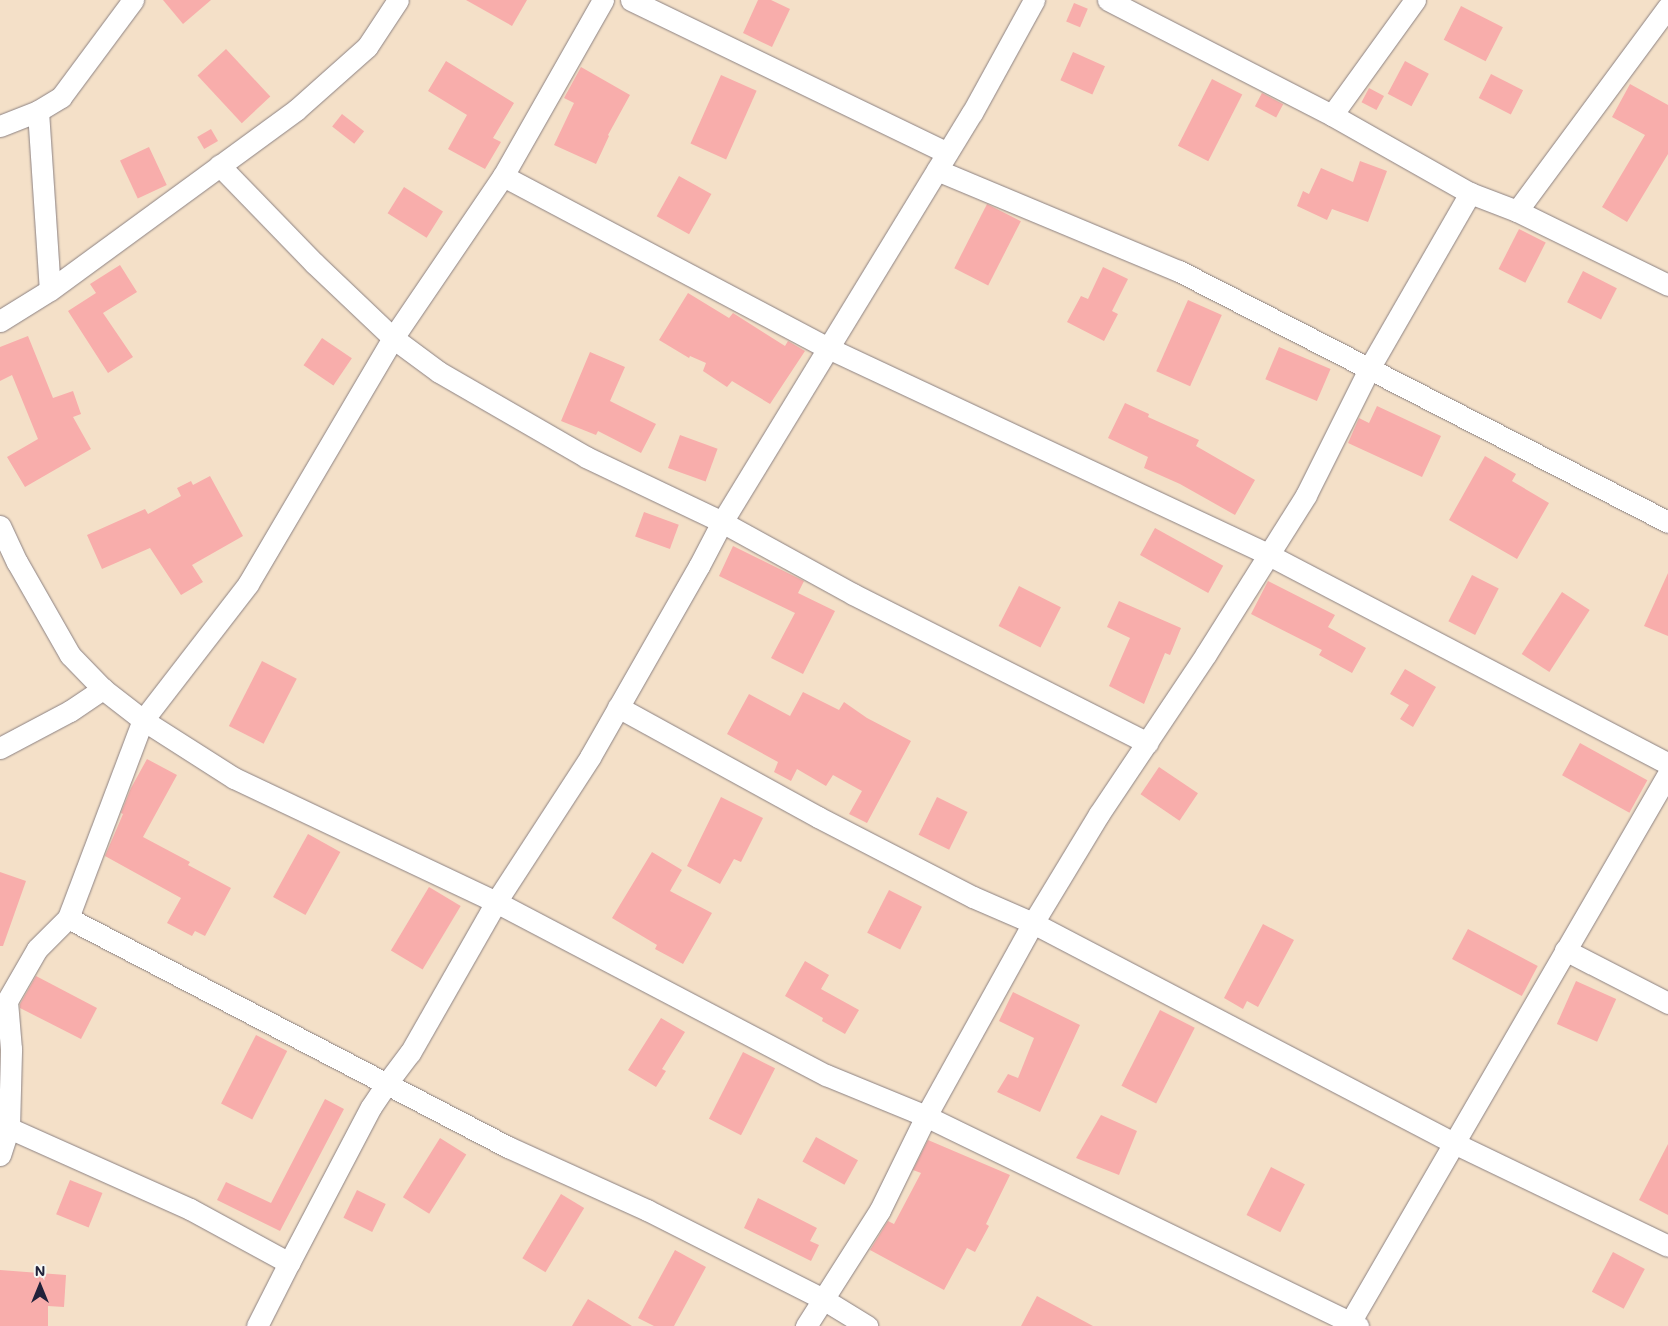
<!DOCTYPE html>
<html>
<head>
<meta charset="utf-8">
<style>
	body { margin:0 }
	#map { position:relative; width:1668px; height:1326px; overflow:hidden; background:#f4e0c8; font-family:Mali,sans-serif }
	div>[style] { position:absolute }
	[style*='--x'] { left:calc(var(--x)*1px); top:calc(var(--y)*1px); width:calc(var(--w)*1px); rotate:calc(var(--a)*1deg) }
	.building>* { inset:0; background:#f8adab; transform-origin:0 0 }
	.roads { filter:drop-shadow(0 0 1px #8b8182) drop-shadow(0 0 1px #8b8182) }
	.street>* { height:21px; margin:-10.5px; padding:0 10.5px; transform-origin:10.5px; border-radius:10.5px; background:#fff }
	span { translate:-50% -50%; white-space:nowrap; text-align:center; line-height:1.15; -webkit-text-stroke:4px #f6f6f2; paint-order:stroke }
	.north { position:absolute; left:15px; top:1261px; width:50px; height:50px; -webkit-text-stroke:4px #f6f6f2; paint-order:stroke; rotate:0deg; font-size:14px; font-weight:700; line-height:20px; text-align:center; color:#22223b }
	.north::after { content:''; display:block; margin:auto; width:18px; height:22px; background:#22223b; clip-path:polygon(50% 0,100% 100%,50% 72%,0 100%) }
</style>
</head>
<body>
<div id="map">
	<div class="building">
		<i style="clip-path:polygon(163px 0,211px 0,183px 24px)"></i>
		<i style="clip-path:polygon(466px 0,527px 0,512px 26px)"></i>
		<i style="clip-path:polygon(758px 0,771px 0,790px 9px,772px 47px,743px 33px)"></i>
		<i style="left:1074px;top:3px;width:15px;height:20px;rotate:23deg"></i>
		<i style="left:1461px;top:6px;width:47px;height:38px;rotate:27deg"></i>
		<i style="left:226px;top:49px;width:65px;height:39px;rotate:47deg"></i>
		<i style="left:1073px;top:52px;width:35px;height:31px;rotate:24deg"></i>
		<i style="clip-path:polygon(446px 61px,514px 103px,493px 138px,501px 142px,485px 169px,448px 149px,467px 115px,428px 91px)"></i>
		<i style="left:1405px;top:61px;width:27px;height:37px;rotate:28deg"></i>
		<i style="clip-path:polygon(581px 67px,630px 95px,608px 135px,609px 136px,596px 164px,554px 145px,574px 103px,564px 98px)"></i>
		<i style="left:1491px;top:74px;width:36px;height:27px;rotate:27deg"></i>
		<i style="left:721px;top:75px;width:39px;height:75px;rotate:24deg"></i>
		<i style="left:1212px;top:79px;width:34px;height:75px;rotate:27deg"></i>
		<i style="clip-path:polygon(1630px 84px,1668px 105px,1668px 154px,1627px 222px,1602px 207px,1645px 135px,1612px 117px)"></i>
		<i style="left:1369px;top:88px;width:17px;height:16px;rotate:28deg"></i>
		<i style="left:1262px;top:93px;width:24px;height:15px;rotate:28deg"></i>
		<i style="left:342px;top:114px;width:28px;height:16px;rotate:38deg"></i>
		<i style="left:211px;top:129px;width:14px;height:16px;rotate:60deg"></i>
		<i style="left:149px;top:147px;width:42px;height:32px;rotate:65deg"></i>
		<i style="clip-path:polygon(1360px 161px,1387px 171px,1368px 222px,1332px 209px,1327px 220px,1297px 206px,1303px 191px,1309px 194px,1321px 168px,1353px 182px)"></i>
		<i style="left:679px;top:176px;width:37px;height:46px;rotate:29deg"></i>
		<i style="left:404px;top:187px;width:46px;height:31px;rotate:32deg"></i>
		<i style="left:987px;top:204px;width:38px;height:72px;rotate:27deg"></i>
		<i style="left:1519px;top:229px;width:30px;height:45px;rotate:27deg"></i>
		<i style="clip-path:polygon(120px 265px,137px 292px,103px 313px,133px 357px,108px 373px,68px 311px,96px 293px,90px 284px)"></i>
		<i style="clip-path:polygon(1103px 267px,1128px 279px,1112px 311px,1118px 314px,1104px 341px,1067px 322px,1081px 296px,1088px 299px)"></i>
		<i style="left:1583px;top:271px;width:38px;height:35px;rotate:27deg"></i>
		<i style="clip-path:polygon(688px 293px,729px 318px,733px 313px,785px 346px,788px 341px,805px 351px,770px 404px,732px 381px,727px 387px,703px 371px,706px 363px,690px 356px,689px 358px,659px 340px)"></i>
		<i style="left:1188px;top:300px;width:37px;height:78px;rotate:24deg"></i>
		<i style="clip-path:polygon(28px 336px,53px 398px,73px 391px,81px 414px,73px 417px,91px 449px,25px 487px,7px 457px,38px 439px,12px 375px,0 381px,0 347px)"></i>
		<i style="left:322px;top:338px;width:36px;height:33px;rotate:34deg"></i>
		<i style="left:1279px;top:347px;width:56px;height:35px;rotate:23deg"></i>
		<i style="clip-path:polygon(590px 352px,625px 367px,610px 401px,656px 424px,641px 453px,598px 431px,596px 435px,561px 421px)"></i>
		<i style="clip-path:polygon(1125px 403px,1149px 414px,1148px 417px,1199px 440px,1196px 446px,1255px 480px,1235px 515px,1180px 484px,1144px 468px,1148px 457px,1108px 438px)"></i>
		<i style="clip-path:polygon(1377px 406px,1441px 436px,1422px 477px,1348px 443px,1359px 418px,1369px 423px)"></i>
		<i style="left:680px;top:435px;width:40px;height:35px;rotate:20deg"></i>
		<i style="clip-path:polygon(1485px 456px,1516px 474px,1512px 481px,1549px 503px,1517px 559px,1449px 520px)"></i>
		<i style="clip-path:polygon(210px 476px,243px 536px,192px 565px,203px 582px,181px 595px,150px 548px,102px 569px,87px 535px,145px 509px,148px 514px,181px 496px,177px 488px,191px 481px,193px 485px)"></i>
		<i style="left:644px;top:512px;width:37px;height:26px;rotate:20deg"></i>
		<i style="left:1155px;top:528px;width:78px;height:31px;rotate:29deg"></i>
		<i style="clip-path:polygon(733px 546px,804px 581px,798px 593px,835px 611px,803px 674px,771px 658px,795px 613px,719px 576px)"></i>
		<i style="clip-path:polygon(1668px 573px,1668px 636px,1644px 626px)"></i>
		<i style="left:1472px;top:575px;width:30px;height:52px;rotate:27deg"></i>
		<i style="clip-path:polygon(1268px 581px,1335px 615px,1328px 627px,1366px 648px,1352px 673px,1319px 655px,1322px 650px,1251px 614px)"></i>
		<i style="left:1019px;top:586px;width:47px;height:45px;rotate:27deg"></i>
		<i style="left:1562px;top:592px;width:33px;height:74px;rotate:33deg"></i>
		<i style="clip-path:polygon(1119px 601px,1181px 628px,1170px 655px,1165px 653px,1144px 704px,1109px 686px,1130px 638px,1107px 627px)"></i>
		<i style="left:262px;top:661px;width:39px;height:73px;rotate:27deg"></i>
		<i style="clip-path:polygon(1405px 669px,1436px 687px,1413px 727px,1400px 719px,1409px 705px,1390px 694px)"></i>
		<i style="clip-path:polygon(803px 692px,839px 710px,844px 702px,867px 718px,911px 741px,867px 823px,849px 814px,862px 791px,833px 775px,826px 786px,797px 769px,791px 781px,774px 772px,778px 762px,727px 734px,749px 694px,790px 716px)"></i>
		<i style="left:1580px;top:743px;width:77px;height:37px;rotate:29deg"></i>
		<i style="clip-path:polygon(147px 759px,177px 775px,143px 837px,190px 862px,188px 865px,231px 888px,205px 936px,195px 931px,192px 936px,167px 923px,181px 898px,105px 856px,123px 814px,121px 813px,131px 788px)"></i>
		<i style="left:1159px;top:767px;width:47px;height:33px;rotate:34deg"></i>
		<i style="clip-path:polygon(721px 797px,763px 818px,741px 862px,734px 859px,720px 884px,687px 866px)"></i>
		<i style="left:937px;top:797px;width:34px;height:42px;rotate:26deg"></i>
		<i style="left:308px;top:834px;width:37px;height:72px;rotate:29deg"></i>
		<i style="clip-path:polygon(652px 852px,682px 870px,670px 891px,712px 913px,683px 964px,655px 949px,657px 945px,612px 918px)"></i>
		<i style="clip-path:polygon(0 872px,26px 881px,3px 946px,0 946px)"></i>
		<i style="left:429px;top:887px;width:37px;height:74px;rotate:31deg"></i>
		<i style="left:889px;top:890px;width:37px;height:48px;rotate:27deg"></i>
		<i style="clip-path:polygon(1263px 924px,1294px 940px,1258px 1007px,1247px 1001px,1243px 1009px,1224px 998px)"></i>
		<i style="left:1468px;top:929px;width:79px;height:34px;rotate:28deg"></i>
		<i style="clip-path:polygon(805px 961px,829px 975px,821px 989px,859px 1010px,845px 1034px,822px 1021px,823px 1018px,785px 996px)"></i>
		<i style="clip-path:polygon(36px 976px,97px 1008px,81px 1039px,20px 1008px,20px 1004px)"></i>
		<i style="left:1576px;top:981px;width:44px;height:47px;rotate:24deg"></i>
		<i style="clip-path:polygon(1013px 992px,1080px 1025px,1040px 1112px,997px 1092px,1008px 1074px,1018px 1078px,1034px 1038px,999px 1021px)"></i>
		<i style="left:1160px;top:1010px;width:39px;height:85px;rotate:27deg"></i>
		<i style="clip-path:polygon(661px 1018px,685px 1032px,662px 1069px,666px 1071px,656px 1087px,628px 1070px)"></i>
		<i style="left:256px;top:1035px;width:35px;height:77px;rotate:27deg"></i>
		<i style="left:743px;top:1052px;width:36px;height:75px;rotate:27deg"></i>
		<i style="clip-path:polygon(325px 1099px,344px 1109px,280px 1231px,217px 1200px,226px 1182px,271px 1203px)"></i>
		<i style="clip-path:polygon(1101px 1115px,1137px 1131px,1119px 1175px,1076px 1158px)"></i>
		<i style="left:816px;top:1137px;width:48px;height:28px;rotate:29deg"></i>
		<i style="left:440px;top:1138px;width:31px;height:70px;rotate:32deg"></i>
		<i style="clip-path:polygon(928px 1140px,1010px 1175px,986px 1224px,989px 1226px,975px 1252px,967px 1248px,944px 1290px,870px 1250px,888px 1221px,894px 1224px,921px 1173px,913px 1170px)"></i>
		<i style="clip-path:polygon(1668px 1144px,1668px 1215px,1639px 1200px)"></i>
		<i style="left:1271px;top:1167px;width:38px;height:54px;rotate:27deg"></i>
		<i style="left:70px;top:1180px;width:35px;height:37px;rotate:22deg"></i>
		<i style="left:357px;top:1190px;width:32px;height:31px;rotate:26deg"></i>
		<i style="left:561px;top:1194px;width:27px;height:75px;rotate:31deg"></i>
		<i style="clip-path:polygon(758px 1198px,817px 1228px,810px 1241px,819px 1245px,811px 1261px,744px 1228px)"></i>
		<i style="clip-path:polygon(675px 1250px,706px 1267px,674px 1326px,654px 1326px,638px 1318px)"></i>
		<i style="left:1613px;top:1252px;width:36px;height:45px;rotate:28deg"></i>
		<i style="clip-path:polygon(0 1270px,66px 1275px,64px 1307px,48px 1306px,48px 1326px,0 1326px)"></i>
		<i style="clip-path:polygon(1037px 1296px,1093px 1326px,1021px 1326px)"></i>
		<i style="clip-path:polygon(588px 1299px,632px 1326px,572px 1326px)"></i>
	</div>
	<div class="roads">
		<div class="street">
			<i style="--x:603;--y:0;--w:202;--a:119.6"></i>
			<i style="--x:503;--y:176;--w:196;--a:124.2"></i>
			<i style="--x:393;--y:338;--w:57;--a:36.5"></i>
			<i style="--x:439;--y:372;--w:170;--a:30"></i>
			<i style="--x:586;--y:457;--w:151;--a:25.5"></i>
			<i style="--x:722;--y:522;--w:149;--a:28.8"></i>
			<i style="--x:853;--y:594;--w:330;--a:26.8"></i>
			<i style="--x:631;--y:0;--w:351;--a:25.8"></i>
			<i style="--x:1108;--y:0;--w:252;--a:27.2"></i>
			<i style="--x:1332;--y:115;--w:159;--a:29.5"></i>
			<i style="--x:1470;--y:193;--w:50;--a:21"></i>
			<i style="--x:1517;--y:211;--w:168;--a:26.1"></i>
			<i style="--x:38;--y:111;--w:179;--a:86.2"></i>
			<i style="--x:1332;--y:115;--w:142;--a:-54.2"></i>
			<i style="--x:0;--y:126;--w:41;--a:-21.5"></i>
			<i style="--x:38;--y:111;--w:27;--a:-31"></i>
			<i style="--x:61;--y:97;--w:121;--a:-53.4"></i>
			<i style="--x:937;--y:170;--w:262;--a:22.7"></i>
			<i style="--x:1179;--y:271;--w:550;--a:27.17"></i>
			<i style="--x:503;--y:176;--w:368;--a:27.9"></i>
			<i style="--x:828;--y:348;--w:487;--a:25.1"></i>
			<i style="--x:1269;--y:555;--w:450;--a:27.6"></i>
			<i style="--x:1517;--y:211;--w:254;--a:-53.5"></i>
			<i style="--x:0;--y:321;--w:59;--a:-31.8"></i>
			<i style="--x:50;--y:290;--w:305;--a:-36.2"></i>
			<i style="--x:296;--y:110;--w:95;--a:-41.6"></i>
			<i style="--x:367;--y:47;--w:56;--a:-56.6"></i>
			<i style="--x:0;--y:526;--w:40;--a:65"></i>
			<i style="--x:17;--y:562;--w:107;--a:60.3"></i>
			<i style="--x:70;--y:655;--w:47;--a:45.9"></i>
			<i style="--x:103;--y:689;--w:51;--a:37.8"></i>
			<i style="--x:143;--y:720;--w:108;--a:32.5"></i>
			<i style="--x:234;--y:778;--w:290;--a:25.3"></i>
			<i style="--x:496;--y:902;--w:373;--a:27.7"></i>
			<i style="--x:826;--y:1075;--w:108;--a:22.3"></i>
			<i style="--x:926;--y:1116;--w:105;--a:116.1"></i>
			<i style="--x:880;--y:1210;--w:138;--a:122.5"></i>
			<i style="--x:618;--y:707;--w:228;--a:28.8"></i>
			<i style="--x:818;--y:817;--w:174;--a:27.3"></i>
			<i style="--x:973;--y:897;--w:65;--a:23.4"></i>
			<i style="--x:1033;--y:923;--w:475;--a:27.6"></i>
			<i style="--x:1454;--y:1143;--w:237;--a:25.7"></i>
			<i style="--x:0;--y:748;--w:79;--a:-27.9"></i>
			<i style="--x:70;--y:711;--w:40;--a:-34"></i>
			<i style="--x:68;--y:918;--w:496;--a:27.5"></i>
			<i style="--x:508;--y:1147;--w:153;--a:24.4"></i>
			<i style="--x:647;--y:1210;--w:197;--a:26.8"></i>
			<i style="--x:823;--y:1299;--w:52;--a:31.5"></i>
			<i style="--x:1565;--y:950;--w:116;--a:27.2"></i>
			<i style="--x:9;--y:1128;--w:198;--a:24.1"></i>
			<i style="--x:190;--y:1209;--w:113;--a:28.6"></i>
			<i style="--x:289;--y:1263;--w:176;--a:-62.3"></i>
			<i style="--x:371;--y:1107;--w:29;--a:-56"></i>
			<i style="--x:387;--y:1083;--w:38;--a:-53"></i>
			<i style="--x:410;--y:1053;--w:174;--a:-60.3"></i>
			<i style="--x:496;--y:902;--w:173;--a:-57"></i>
			<i style="--x:590;--y:757;--w:220;--a:-60.3"></i>
			<i style="--x:699;--y:566;--w:50;--a:-62.4"></i>
			<i style="--x:722;--y:522;--w:479;--a:-58.6"></i>
			<i style="--x:972;--y:113;--w:129;--a:-61.2"></i>
			<i style="--x:0;--y:1155;--w:28;--a:-72"></i>
			<i style="--x:9;--y:1128;--w:79;--a:-88.5"></i>
			<i style="--x:11;--y:1049;--w:48;--a:-94.8"></i>
			<i style="--x:7;--y:1001;--w:60;--a:-60"></i>
			<i style="--x:37;--y:949;--w:44;--a:-45"></i>
			<i style="--x:68;--y:918;--w:212;--a:-69.3"></i>
			<i style="--x:143;--y:720;--w:172;--a:-52.3"></i>
			<i style="--x:248;--y:584;--w:286;--a:-59.5"></i>
			<i style="--x:393;--y:338;--w:109;--a:-136.5"></i>
			<i style="--x:314;--y:263;--w:136;--a:-134.1"></i>
			<i style="--x:257;--y:1326;--w:71;--a:-63.1"></i>
			<i style="--x:1348;--y:1326;--w:638;--a:-59.9"></i>
			<i style="--x:1358;--y:1326;--w:480;--a:-154.1"></i>
			<i style="--x:926;--y:1116;--w:221;--a:-61"></i>
			<i style="--x:1033;--y:923;--w:127;--a:-58.8"></i>
			<i style="--x:1099;--y:814;--w:192;--a:-56.2"></i>
			<i style="--x:1206;--y:654;--w:188;--a:-57.8"></i>
			<i style="--x:1306;--y:495;--w:143;--a:-63.4"></i>
			<i style="--x:1370;--y:367;--w:201;--a:-60.1"></i>
		</div>
	</div>
	<div class="north">N</div>
</div>
</body>
</html>
